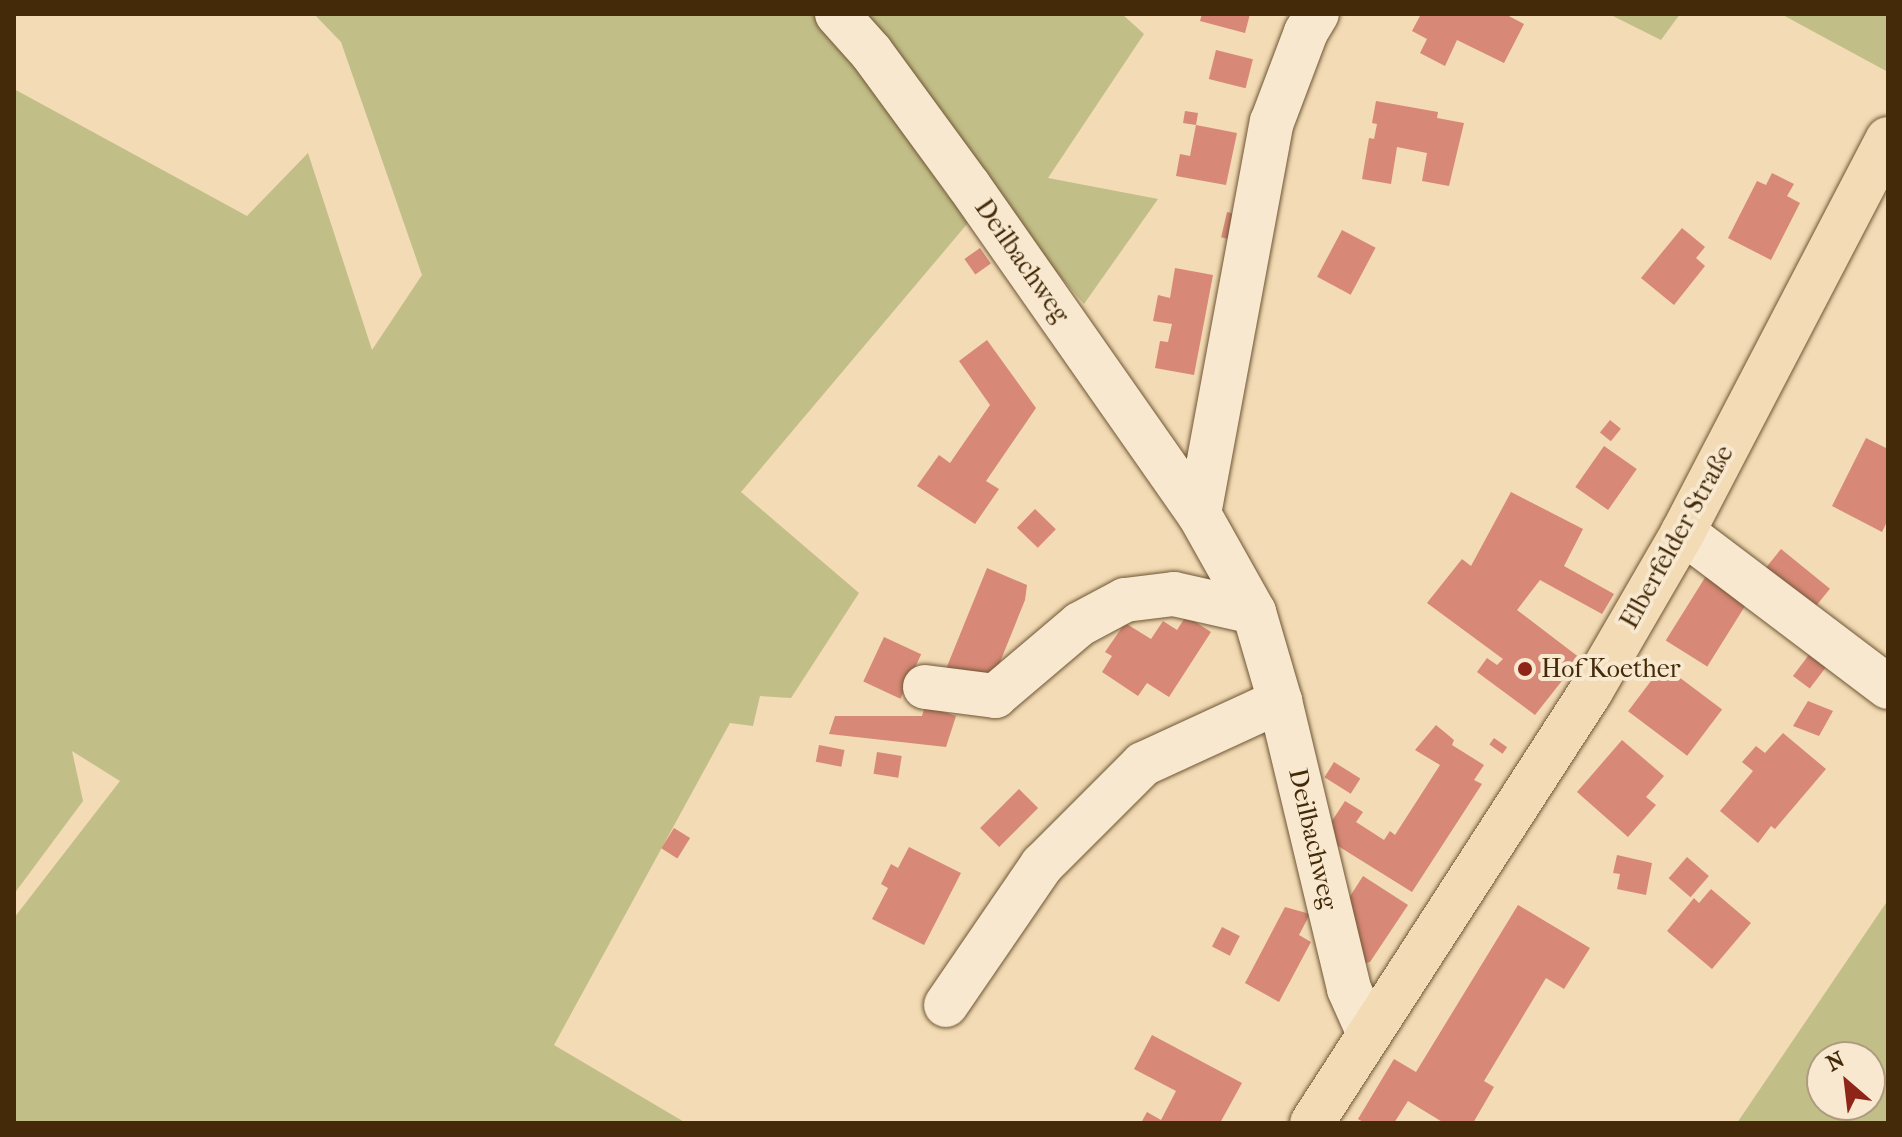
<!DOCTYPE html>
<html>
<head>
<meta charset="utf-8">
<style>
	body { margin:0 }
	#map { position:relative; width:1902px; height:1137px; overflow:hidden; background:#f2dbb5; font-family:"IM FELL French Canon",serif }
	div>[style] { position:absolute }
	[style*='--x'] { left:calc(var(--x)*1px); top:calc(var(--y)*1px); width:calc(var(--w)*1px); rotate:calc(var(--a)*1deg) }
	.green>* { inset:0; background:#c2be88 }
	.building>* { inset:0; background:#d78876; transform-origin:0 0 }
	.roads { filter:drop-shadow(0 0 2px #705634) drop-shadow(0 0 2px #705634) }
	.minor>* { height:44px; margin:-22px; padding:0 22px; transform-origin:22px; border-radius:22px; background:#f7e8cf }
	.major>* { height:44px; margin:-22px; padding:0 22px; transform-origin:22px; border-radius:22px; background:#f2dbb5 }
	.dots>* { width:22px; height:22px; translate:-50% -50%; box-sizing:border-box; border:4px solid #f7e8cf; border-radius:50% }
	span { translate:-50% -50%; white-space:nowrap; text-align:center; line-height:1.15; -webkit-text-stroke:8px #f7e8cf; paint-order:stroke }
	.street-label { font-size:26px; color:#442a09 }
	.poi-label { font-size:26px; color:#442a09 }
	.left { translate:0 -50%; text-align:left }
	.frame { position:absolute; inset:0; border:16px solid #442a09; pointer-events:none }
	.north { position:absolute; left:1806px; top:1041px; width:80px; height:80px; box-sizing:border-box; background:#f7e8cf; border:2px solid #af9c80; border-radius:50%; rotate:332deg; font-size:22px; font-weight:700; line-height:32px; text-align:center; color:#442a09 }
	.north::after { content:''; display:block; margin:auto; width:28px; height:36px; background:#8f2418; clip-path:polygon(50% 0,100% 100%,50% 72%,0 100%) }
</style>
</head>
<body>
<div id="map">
	<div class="green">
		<i style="clip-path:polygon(314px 14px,821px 14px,856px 58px,947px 195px,973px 217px,741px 492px,859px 593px,791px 698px,760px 696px,753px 726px,730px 723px,554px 1045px,686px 1123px,14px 1123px,14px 918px,120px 781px,72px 751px,83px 801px,14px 894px,14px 89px,247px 216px,308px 153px,372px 350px,422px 275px,341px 42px)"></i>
		<i style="clip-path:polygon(855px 14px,1122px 14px,1144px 34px,1048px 178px,1158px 199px,1084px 304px,1015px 224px)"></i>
		<i style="clip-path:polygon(1609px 14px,1680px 14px,1661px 40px)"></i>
		<i style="clip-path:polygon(1781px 14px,1888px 14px,1888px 72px)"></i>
		<i style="clip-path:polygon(evenodd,1888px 900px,1888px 1123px,1736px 1123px,1737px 1123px,1888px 900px,1822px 1057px,1870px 1057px,1870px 1105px,1822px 1105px,1822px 1057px)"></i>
	</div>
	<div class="building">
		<i style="clip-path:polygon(1202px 14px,1250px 14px,1245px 33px,1200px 21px)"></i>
		<i style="clip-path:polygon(1421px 14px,1505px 14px,1524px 24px,1504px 63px,1457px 40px,1445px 66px,1420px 53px,1427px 39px,1412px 31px)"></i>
		<i style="left:1216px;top:50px;width:38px;height:30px;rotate:14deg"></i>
		<i style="clip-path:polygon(1376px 101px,1438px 112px,1437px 118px,1464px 123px,1449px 186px,1422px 181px,1427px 153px,1397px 147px,1391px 184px,1362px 179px,1369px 138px,1374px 139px,1377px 124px,1372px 123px)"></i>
		<i style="clip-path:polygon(1185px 111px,1198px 113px,1196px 125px,1237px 133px,1226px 185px,1176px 176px,1180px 154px,1190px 156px,1196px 125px,1183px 123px)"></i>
		<i style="clip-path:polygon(1772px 173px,1794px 184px,1787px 196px,1800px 203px,1771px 260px,1728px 238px,1757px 181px,1766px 185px)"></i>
		<i style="left:1227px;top:212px;width:13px;height:26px;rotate:13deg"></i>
		<i style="clip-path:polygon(1682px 228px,1705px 247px,1696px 258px,1705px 266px,1674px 305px,1641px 278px)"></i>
		<i style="left:1342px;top:230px;width:38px;height:53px;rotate:28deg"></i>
		<i style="left:980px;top:248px;width:19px;height:19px;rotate:55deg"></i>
		<i style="clip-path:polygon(1175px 268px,1213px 275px,1194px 375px,1155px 368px,1160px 341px,1168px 342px,1172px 324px,1153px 321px,1158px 295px,1170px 298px)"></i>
		<i style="clip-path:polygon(987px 340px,1036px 408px,986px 481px,999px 489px,975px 524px,917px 486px,939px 455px,950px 463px,990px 405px,959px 361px)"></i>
		<i style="left:1610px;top:420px;width:14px;height:16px;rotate:39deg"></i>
		<i style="clip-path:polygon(1866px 438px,1888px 449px,1888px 520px,1882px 532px,1832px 506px)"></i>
		<i style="left:1604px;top:446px;width:40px;height:50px;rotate:35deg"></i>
		<i style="clip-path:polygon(1511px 492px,1583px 529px,1564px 566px,1614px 594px,1602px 614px,1540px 580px,1517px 610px,1580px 658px,1535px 715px,1477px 672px,1487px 658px,1497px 665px,1503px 659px,1427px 603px,1462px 559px,1471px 566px)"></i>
		<i style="left:1035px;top:509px;width:29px;height:26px;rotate:44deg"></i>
		<i style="left:1781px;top:549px;width:63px;height:33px;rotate:39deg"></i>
		<i style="clip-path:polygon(987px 568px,1027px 585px,1025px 600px,990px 687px,946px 669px)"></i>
		<i style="left:1706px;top:576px;width:49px;height:76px;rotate:32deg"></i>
		<i style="clip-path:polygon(1186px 616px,1211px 632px,1169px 697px,1147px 683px,1138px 696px,1102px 672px,1112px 656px,1105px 652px,1125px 623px,1151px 639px,1163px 621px,1177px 630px)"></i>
		<i style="left:884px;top:637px;width:41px;height:49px;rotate:25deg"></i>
		<i style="left:1811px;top:652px;width:21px;height:30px;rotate:37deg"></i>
		<i style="left:1663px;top:665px;width:74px;height:58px;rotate:37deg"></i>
		<i style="clip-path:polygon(1808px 701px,1833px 711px,1819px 736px,1793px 726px)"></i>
		<i style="clip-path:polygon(925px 706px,956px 716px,946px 747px,829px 734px,835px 716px,922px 716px)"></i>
		<i style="clip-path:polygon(1436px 725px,1454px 740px,1452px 745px,1484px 765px,1474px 780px,1482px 784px,1412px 892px,1338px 846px,1326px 830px,1345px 801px,1363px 812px,1356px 822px,1384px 840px,1390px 831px,1395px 835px,1440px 765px,1415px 750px)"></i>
		<i style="clip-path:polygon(1783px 733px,1826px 769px,1775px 829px,1771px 826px,1758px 843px,1720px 811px,1753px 771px,1742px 762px,1756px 746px,1765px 753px)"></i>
		<i style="left:1494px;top:738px;width:16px;height:8px;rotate:35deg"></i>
		<i style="clip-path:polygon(1622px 740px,1664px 776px,1646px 797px,1656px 805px,1628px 837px,1577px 792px)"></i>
		<i style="left:819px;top:745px;width:26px;height:17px;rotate:11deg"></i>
		<i style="left:877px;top:752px;width:25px;height:22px;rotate:9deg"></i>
		<i style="left:1334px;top:762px;width:31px;height:18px;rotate:32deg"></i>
		<i style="left:1019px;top:789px;width:27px;height:55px;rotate:45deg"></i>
		<i style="left:674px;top:828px;width:19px;height:24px;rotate:32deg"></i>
		<i style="clip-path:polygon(909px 847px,961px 873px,924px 945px,872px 919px,888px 888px,881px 884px,891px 864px,898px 868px)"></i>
		<i style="clip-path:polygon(1617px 855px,1652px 863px,1646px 895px,1617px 889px,1620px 874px,1613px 873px)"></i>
		<i style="left:1687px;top:857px;width:29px;height:28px;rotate:41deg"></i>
		<i style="clip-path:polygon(1363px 876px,1408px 905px,1370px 962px,1361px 964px,1342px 909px)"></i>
		<i style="clip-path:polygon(1711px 889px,1751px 923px,1712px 969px,1667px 931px,1694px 898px,1699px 903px)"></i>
		<i style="clip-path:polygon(1518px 905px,1590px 948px,1564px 989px,1546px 978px,1484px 1081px,1494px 1087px,1473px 1123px,1444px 1123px,1408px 1101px,1394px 1123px,1365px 1123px,1358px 1119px,1394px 1059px,1416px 1072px)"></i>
		<i style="clip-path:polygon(1285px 907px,1310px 914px,1299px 935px,1311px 942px,1279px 1002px,1245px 983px)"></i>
		<i style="left:1222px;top:927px;width:20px;height:22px;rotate:27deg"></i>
		<i style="clip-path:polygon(1152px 1035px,1242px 1083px,1220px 1123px,1141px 1123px,1147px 1112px,1161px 1120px,1176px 1091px,1134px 1069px)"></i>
	</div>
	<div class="roads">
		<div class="minor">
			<i style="--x:837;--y:14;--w:51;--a:48.2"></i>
			<i style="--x:871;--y:52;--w:166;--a:53.8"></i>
			<i style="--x:969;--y:186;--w:401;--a:55"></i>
			<i style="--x:1199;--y:514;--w:112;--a:60.7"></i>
			<i style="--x:1254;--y:612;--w:93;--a:73.7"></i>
			<i style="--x:1280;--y:701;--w:296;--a:76.5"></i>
			<i style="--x:1349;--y:989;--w:49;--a:66"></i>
			<i style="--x:1199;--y:514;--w:399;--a:-79.5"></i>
			<i style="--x:1272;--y:122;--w:96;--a:-69.3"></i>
			<i style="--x:1306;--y:32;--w:21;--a:-59"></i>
			<i style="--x:1683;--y:532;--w:257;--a:37.1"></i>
			<i style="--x:925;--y:687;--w:71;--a:7.3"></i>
			<i style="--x:995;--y:696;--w:111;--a:-40.3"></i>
			<i style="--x:1080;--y:624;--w:51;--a:-28.1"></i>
			<i style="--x:1125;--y:600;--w:49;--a:-7"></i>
			<i style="--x:1174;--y:594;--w:82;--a:12.7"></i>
			<i style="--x:946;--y:1005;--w:170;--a:-55.6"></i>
			<i style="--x:1042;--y:865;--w:143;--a:-45"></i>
			<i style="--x:1143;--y:764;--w:151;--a:-24.7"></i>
		</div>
		<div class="major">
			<i style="--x:1312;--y:1123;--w:514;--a:-57.14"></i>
			<i style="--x:1591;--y:691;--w:184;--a:-59.9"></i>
			<i style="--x:1683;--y:532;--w:443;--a:-62.5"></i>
		</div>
	</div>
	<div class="dots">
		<i style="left:1525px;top:669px;background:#8f2418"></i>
	</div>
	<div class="street-label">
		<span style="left:1022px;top:261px;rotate:55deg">Deilbachweg</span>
		<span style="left:1677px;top:537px;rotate:-61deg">Elberfelder Straße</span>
		<span style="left:1313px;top:839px;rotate:77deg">Deilbachweg</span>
	</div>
	<div class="poi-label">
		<span class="left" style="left:1541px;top:669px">Hof Koether</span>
	</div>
	<div class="frame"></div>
	<div class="north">N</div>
</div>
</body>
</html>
